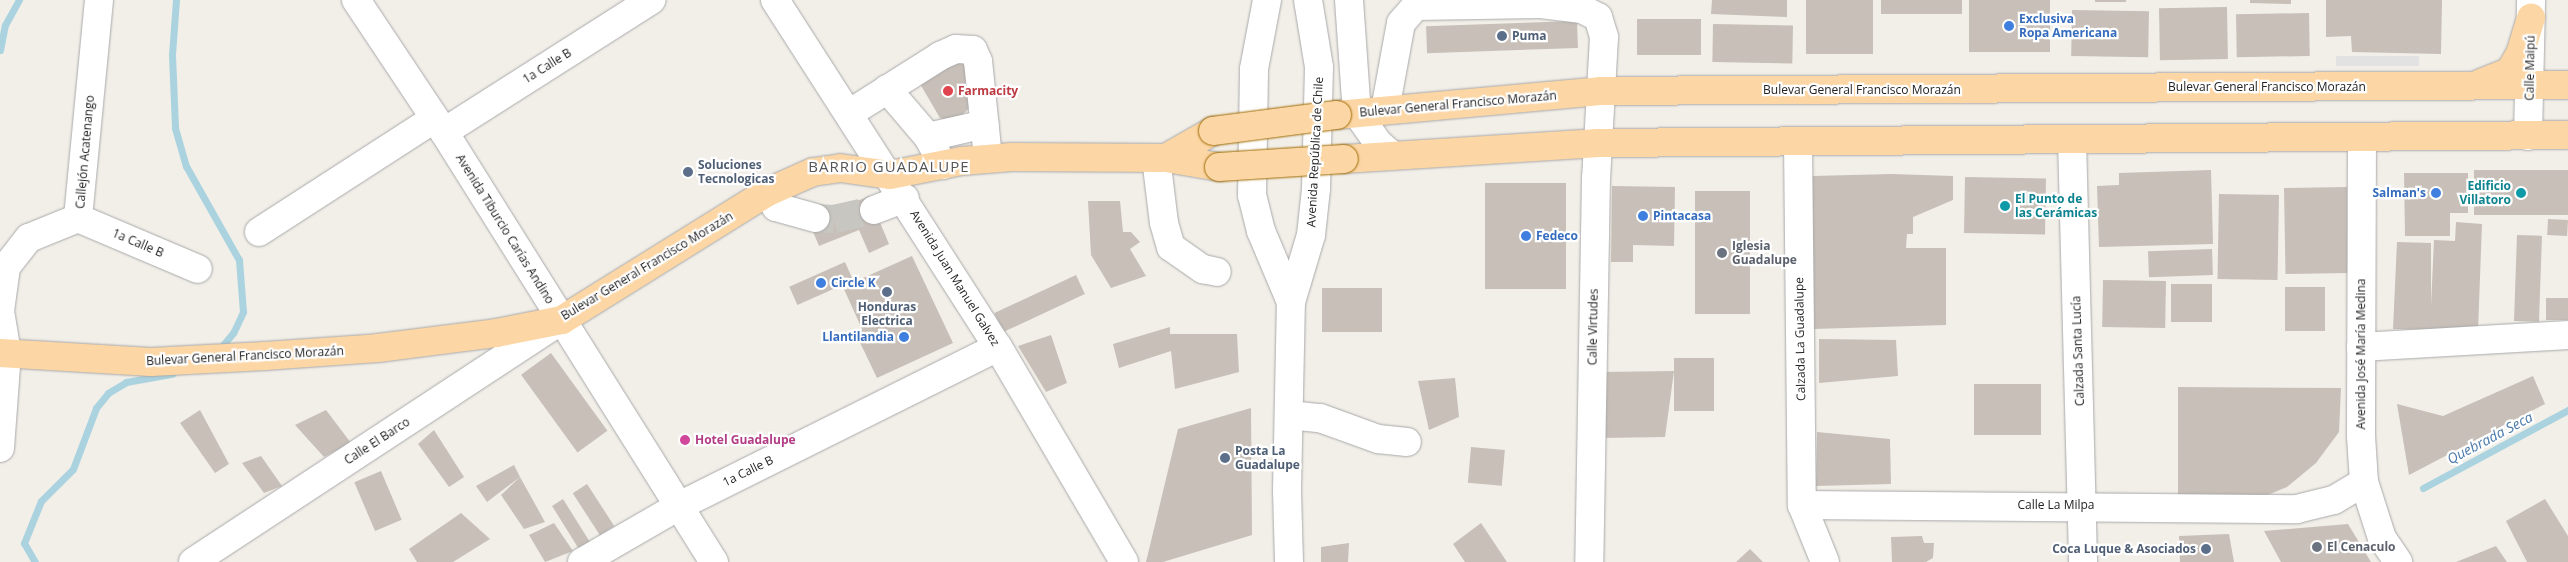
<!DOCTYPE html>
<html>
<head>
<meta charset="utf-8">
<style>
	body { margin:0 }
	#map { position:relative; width:2568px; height:562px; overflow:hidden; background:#f2efe9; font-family:"Open Sans",sans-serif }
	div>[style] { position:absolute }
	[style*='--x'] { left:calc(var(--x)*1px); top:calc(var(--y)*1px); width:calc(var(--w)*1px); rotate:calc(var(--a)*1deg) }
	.parking>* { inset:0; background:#e2e2e2; transform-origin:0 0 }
	.stream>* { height:7px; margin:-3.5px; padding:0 3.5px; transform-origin:3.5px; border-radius:3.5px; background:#aad3df }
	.building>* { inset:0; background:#c7bfb8; transform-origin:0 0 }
	.minor-tunnel>* { height:28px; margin-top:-14px; transform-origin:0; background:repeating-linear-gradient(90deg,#c8c6c1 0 28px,transparent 0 42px) }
	.roads { filter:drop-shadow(0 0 1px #a9a9a9) drop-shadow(0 0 1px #a9a9a9) }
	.minor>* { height:28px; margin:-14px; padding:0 14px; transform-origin:14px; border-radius:14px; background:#fff }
	.major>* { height:28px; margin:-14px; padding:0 14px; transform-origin:14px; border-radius:14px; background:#fcd6a4 }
	.bridges { filter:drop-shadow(0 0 1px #a06b00) drop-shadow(0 0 1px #a06b00) }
	.major-bridge>* { height:28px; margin:-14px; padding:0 14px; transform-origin:14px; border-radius:14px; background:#fcd6a4 }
	.dots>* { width:14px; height:14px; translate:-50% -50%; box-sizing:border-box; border:2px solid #fff; border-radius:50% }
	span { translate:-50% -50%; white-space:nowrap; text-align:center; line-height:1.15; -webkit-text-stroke:4.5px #fff; paint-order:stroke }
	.shop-label { font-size:12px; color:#366cbe; font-weight:700 }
	.left { translate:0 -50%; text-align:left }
	.right { translate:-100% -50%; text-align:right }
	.service-label { font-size:12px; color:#4e5e75; font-weight:700 }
	.street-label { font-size:12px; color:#222 }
	.health-label { font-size:12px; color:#be3a42; font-weight:700 }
	.culture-label { font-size:12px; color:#0d838f; font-weight:700 }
	.worship-label { font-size:12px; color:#5b616d; font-weight:700 }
	.hotel-label { font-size:12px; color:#b23c85; font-weight:700 }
	.water-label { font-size:14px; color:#4a7aab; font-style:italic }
	.quarter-label { font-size:15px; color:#555; letter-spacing:1px }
</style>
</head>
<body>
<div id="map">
	<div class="parking">
		<i style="left:2336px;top:56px;width:83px;height:10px"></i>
	</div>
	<div class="stream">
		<i style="--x:176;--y:0;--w:55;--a:94.2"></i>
		<i style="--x:172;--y:55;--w:73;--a:87.6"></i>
		<i style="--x:175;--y:128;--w:40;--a:74"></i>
		<i style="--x:186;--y:166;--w:108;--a:60.6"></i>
		<i style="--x:239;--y:260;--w:52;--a:85.6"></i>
		<i style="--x:243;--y:312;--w:23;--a:115"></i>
		<i style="--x:233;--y:333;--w:23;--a:130"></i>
		<i style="--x:0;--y:50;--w:25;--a:-79"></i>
		<i style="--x:5;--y:25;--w:29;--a:-61"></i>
		<i style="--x:2423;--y:488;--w:165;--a:-28.3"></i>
		<i style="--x:35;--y:562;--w:22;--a:-120"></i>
		<i style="--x:24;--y:543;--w:45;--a:-68"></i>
		<i style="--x:41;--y:501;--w:45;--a:-45"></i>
		<i style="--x:73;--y:469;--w:65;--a:-69.3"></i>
		<i style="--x:96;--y:408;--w:19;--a:-51"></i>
		<i style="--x:108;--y:393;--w:21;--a:-31"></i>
		<i style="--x:126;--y:382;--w:47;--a:-9.9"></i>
	</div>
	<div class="building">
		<i style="clip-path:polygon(1712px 0,1787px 0,1787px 17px,1711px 14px)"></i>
		<i style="left:1806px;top:0;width:67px;height:54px"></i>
		<i style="left:1881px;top:0;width:81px;height:14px"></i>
		<i style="left:1969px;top:0;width:81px;height:52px"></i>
		<i style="left:2095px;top:0;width:31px;height:2px"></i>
		<i style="clip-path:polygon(2250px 0,2291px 0,2291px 4px,2250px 3px)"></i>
		<i style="clip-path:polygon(2326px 0,2442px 0,2441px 54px,2352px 52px,2351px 36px,2326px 37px)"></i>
		<i style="left:2227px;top:7px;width:52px;height:68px;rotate:89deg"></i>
		<i style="left:2072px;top:10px;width:77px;height:46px;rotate:1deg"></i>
		<i style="left:2309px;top:13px;width:43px;height:73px;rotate:89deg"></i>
		<i style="left:1637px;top:19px;width:64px;height:36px"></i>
		<i style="left:1577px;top:21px;width:27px;height:151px;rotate:88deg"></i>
		<i style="left:1713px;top:24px;width:80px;height:38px;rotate:1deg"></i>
		<i style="clip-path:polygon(951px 56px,971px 62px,971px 106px,955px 123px,940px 118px,916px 77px)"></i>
		<i style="clip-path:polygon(2211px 170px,2213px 244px,2099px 247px,2097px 186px,2119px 185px,2119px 173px)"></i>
		<i style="left:2568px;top:170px;width:45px;height:94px;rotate:90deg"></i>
		<i style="clip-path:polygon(2404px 173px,2468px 173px,2468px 213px,2450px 213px,2450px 236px,2405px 236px)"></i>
		<i style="clip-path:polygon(1892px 174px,1953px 176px,1953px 200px,1913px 217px,1913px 234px,1907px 234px,1906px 248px,1946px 248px,1946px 325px,1814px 329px,1812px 176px)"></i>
		<i style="left:1965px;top:177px;width:81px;height:56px;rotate:1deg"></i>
		<i style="left:1485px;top:183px;width:81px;height:106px"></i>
		<i style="clip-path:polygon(1612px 186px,1675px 187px,1674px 246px,1633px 245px,1633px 262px,1611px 262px)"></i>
		<i style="left:2347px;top:187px;width:86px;height:63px;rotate:89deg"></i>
		<i style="left:1695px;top:191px;width:55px;height:123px"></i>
		<i style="left:2219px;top:194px;width:60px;height:85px;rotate:1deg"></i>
		<i style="clip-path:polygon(869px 196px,889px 244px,869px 253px,859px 230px,819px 246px,809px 222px)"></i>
		<i style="clip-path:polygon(1088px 201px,1120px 201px,1123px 232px,1131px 232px,1140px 242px,1130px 249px,1146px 276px,1111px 288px,1091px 255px)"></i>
		<i style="left:2548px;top:219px;width:20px;height:16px;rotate:3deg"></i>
		<i style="clip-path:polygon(2456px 222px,2482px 224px,2478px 331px,2393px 329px,2397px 242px,2431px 243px,2431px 306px,2434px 240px,2455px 241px)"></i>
		<i style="left:2517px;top:235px;width:25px;height:86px;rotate:2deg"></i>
		<i style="left:2212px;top:249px;width:26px;height:64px;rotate:88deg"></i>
		<i style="clip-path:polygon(912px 256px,953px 343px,877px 378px,855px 332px,862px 329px,843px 287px)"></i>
		<i style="left:845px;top:262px;width:20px;height:61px;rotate:66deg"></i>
		<i style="left:1076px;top:275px;width:21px;height:90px;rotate:65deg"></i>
		<i style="left:2103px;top:280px;width:63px;height:47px;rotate:1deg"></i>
		<i style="left:2171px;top:284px;width:41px;height:38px"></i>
		<i style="left:2285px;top:287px;width:40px;height:44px"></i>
		<i style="left:1382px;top:288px;width:44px;height:60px;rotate:90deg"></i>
		<i style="left:2546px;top:298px;width:22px;height:22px"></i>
		<i style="clip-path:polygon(1170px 327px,1170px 334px,1237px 334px,1239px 372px,1175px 389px,1171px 351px,1119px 368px,1113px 344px)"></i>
		<i style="clip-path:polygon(1051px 335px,1067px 383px,1046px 392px,1018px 346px)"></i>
		<i style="clip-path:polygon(1819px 339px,1896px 340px,1898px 376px,1819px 383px)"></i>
		<i style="left:551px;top:353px;width:96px;height:37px;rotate:54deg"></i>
		<i style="left:1674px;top:358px;width:40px;height:53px"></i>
		<i style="clip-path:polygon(1674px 371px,1665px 437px,1601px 438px,1602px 372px)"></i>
		<i style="clip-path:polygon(2533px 376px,2545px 404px,2409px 475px,2397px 404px,2443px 416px)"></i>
		<i style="clip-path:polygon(1455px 378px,1459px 417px,1429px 430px,1418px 381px)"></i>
		<i style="left:1974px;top:384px;width:67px;height:51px"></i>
		<i style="clip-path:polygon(2178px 387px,2341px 388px,2339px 432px,2316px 463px,2287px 487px,2270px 494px,2254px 498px,2178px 495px)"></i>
		<i style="clip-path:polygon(1251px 408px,1252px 535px,1163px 562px,1146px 562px,1178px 429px)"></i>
		<i style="clip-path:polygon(200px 410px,229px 464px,215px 473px,180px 423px)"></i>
		<i style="clip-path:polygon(326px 410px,351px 443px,324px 457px,295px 425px)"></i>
		<i style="clip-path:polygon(434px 430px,464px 477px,449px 487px,418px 444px)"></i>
		<i style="clip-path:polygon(1817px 432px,1890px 439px,1891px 484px,1816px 486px)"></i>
		<i style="left:1471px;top:447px;width:34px;height:36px;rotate:5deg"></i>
		<i style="clip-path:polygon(261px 456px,282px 486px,264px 493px,242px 463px)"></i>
		<i style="clip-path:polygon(514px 465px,520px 477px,487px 502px,476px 486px)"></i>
		<i style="left:381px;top:471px;width:53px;height:29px;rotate:67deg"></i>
		<i style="clip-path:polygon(520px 477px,545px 522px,524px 529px,501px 495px)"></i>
		<i style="left:587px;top:484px;width:50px;height:17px;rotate:57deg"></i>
		<i style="left:563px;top:499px;width:52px;height:13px;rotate:58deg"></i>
		<i style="clip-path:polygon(2545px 499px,2568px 536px,2568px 562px,2527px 562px,2506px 521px)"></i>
		<i style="clip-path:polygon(461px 513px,490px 539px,453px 562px,417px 562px,409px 549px)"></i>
		<i style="clip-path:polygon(554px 523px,573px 551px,545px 562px,529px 535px)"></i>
		<i style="clip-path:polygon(1481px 523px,1507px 562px,1465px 562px,1453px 544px)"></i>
		<i style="clip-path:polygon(2348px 524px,2371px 562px,2281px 562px,2264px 531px)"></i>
		<i style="clip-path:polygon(2229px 534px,2234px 562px,2180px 562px,2179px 536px)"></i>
		<i style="clip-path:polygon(1922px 536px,1924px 543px,1934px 543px,1933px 558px,1926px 562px,1892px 562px,1891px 537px)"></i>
		<i style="clip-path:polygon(1349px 543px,1348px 562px,1321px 562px,1321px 547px)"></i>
		<i style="clip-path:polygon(2496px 546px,2507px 562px,2456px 562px)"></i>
		<i style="clip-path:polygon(1750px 549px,1763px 562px,1736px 562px)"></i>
	</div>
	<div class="minor-tunnel">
		<i style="--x:816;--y:218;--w:18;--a:3"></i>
		<i style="--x:834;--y:219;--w:41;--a:-12.7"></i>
	</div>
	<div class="roads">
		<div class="minor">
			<i style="--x:356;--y:0;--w:159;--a:56.3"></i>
			<i style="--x:444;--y:132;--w:508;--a:57.88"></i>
			<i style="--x:775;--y:0;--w:412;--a:57.3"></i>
			<i style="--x:998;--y:347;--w:249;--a:59.6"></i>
			<i style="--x:1267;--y:0;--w:70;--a:100.7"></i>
			<i style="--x:1254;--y:69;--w:126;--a:90.9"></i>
			<i style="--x:1252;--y:195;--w:37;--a:76"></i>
			<i style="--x:1261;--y:231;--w:77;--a:67.1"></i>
			<i style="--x:1349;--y:0;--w:113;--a:86"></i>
			<i style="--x:1357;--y:113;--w:37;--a:55"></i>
			<i style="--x:1378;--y:143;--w:18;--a:41"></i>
			<i style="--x:887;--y:89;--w:63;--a:49.5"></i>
			<i style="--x:928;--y:137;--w:32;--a:62"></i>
			<i style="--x:1385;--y:110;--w:88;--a:-79.6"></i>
			<i style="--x:1401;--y:23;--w:23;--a:-49"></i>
			<i style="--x:1416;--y:6;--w:125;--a:-0.9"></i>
			<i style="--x:1541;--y:4;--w:41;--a:7"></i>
			<i style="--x:1582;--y:9;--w:18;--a:27"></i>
			<i style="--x:1598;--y:17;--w:21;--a:73"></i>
			<i style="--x:1604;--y:37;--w:141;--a:93.2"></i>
			<i style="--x:1596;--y:178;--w:384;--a:91"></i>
			<i style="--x:850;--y:113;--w:107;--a:-32.3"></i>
			<i style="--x:940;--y:56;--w:17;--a:-24"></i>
			<i style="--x:956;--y:49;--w:17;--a:3"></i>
			<i style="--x:973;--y:50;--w:12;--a:66"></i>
			<i style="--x:978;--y:61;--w:98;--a:84.1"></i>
			<i style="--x:444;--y:132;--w:246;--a:-32.5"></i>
			<i style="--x:2528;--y:136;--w:136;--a:-88.7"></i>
			<i style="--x:928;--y:137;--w:58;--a:-12.8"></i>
			<i style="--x:2362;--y:138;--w:298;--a:90.2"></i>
			<i style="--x:2361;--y:436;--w:46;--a:86.3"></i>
			<i style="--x:2364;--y:482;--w:59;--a:72.2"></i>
			<i style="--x:2382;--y:538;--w:29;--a:56"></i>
			<i style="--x:2072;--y:139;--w:423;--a:88.5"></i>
			<i style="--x:1798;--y:142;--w:363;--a:89.4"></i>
			<i style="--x:1802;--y:505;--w:61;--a:68"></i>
			<i style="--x:1156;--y:158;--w:65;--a:83"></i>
			<i style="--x:1164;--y:223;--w:25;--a:74"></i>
			<i style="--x:1171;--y:247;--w:39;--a:35"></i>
			<i style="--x:1203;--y:269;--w:14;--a:12"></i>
			<i style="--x:768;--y:192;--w:17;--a:62"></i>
			<i style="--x:776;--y:207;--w:41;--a:15.4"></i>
			<i style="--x:874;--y:210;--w:33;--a:-21"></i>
			<i style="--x:78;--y:218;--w:130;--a:23"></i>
			<i style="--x:259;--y:232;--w:208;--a:-32.9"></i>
			<i style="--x:2361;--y:347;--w:207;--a:-3.3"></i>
			<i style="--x:1289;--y:415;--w:31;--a:6"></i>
			<i style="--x:1320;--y:418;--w:62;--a:19.9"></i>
			<i style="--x:1378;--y:439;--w:29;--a:6"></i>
			<i style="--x:0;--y:448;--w:95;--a:-85.8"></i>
			<i style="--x:7;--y:353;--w:43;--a:-99.5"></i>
			<i style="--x:0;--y:311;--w:44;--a:-82.2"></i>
			<i style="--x:6;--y:267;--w:37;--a:-52"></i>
			<i style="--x:29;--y:238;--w:53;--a:-22.2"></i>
			<i style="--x:78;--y:218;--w:219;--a:-84.5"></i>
			<i style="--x:1802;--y:505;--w:495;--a:0.5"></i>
			<i style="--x:2297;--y:509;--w:38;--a:-14"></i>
			<i style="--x:2334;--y:500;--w:35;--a:-31"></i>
			<i style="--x:193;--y:562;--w:441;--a:-33.3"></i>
			<i style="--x:582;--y:562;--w:112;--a:-30"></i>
			<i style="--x:679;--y:506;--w:356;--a:-26.5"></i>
			<i style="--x:1289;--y:562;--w:72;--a:-91.6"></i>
			<i style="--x:1287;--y:490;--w:188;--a:-88.8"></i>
			<i style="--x:1291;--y:302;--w:70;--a:-73.4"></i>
			<i style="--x:1311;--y:235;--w:46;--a:-83.8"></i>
			<i style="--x:1316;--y:189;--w:122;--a:-88.6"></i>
			<i style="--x:1319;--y:67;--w:68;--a:-99.3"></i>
		</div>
		<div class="major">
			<i style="--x:2481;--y:83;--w:31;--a:-22"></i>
			<i style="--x:2510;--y:71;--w:20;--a:-60"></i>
			<i style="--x:2520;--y:54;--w:38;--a:-73"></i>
			<i style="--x:1337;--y:115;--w:264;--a:-5.2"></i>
			<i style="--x:1600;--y:91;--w:968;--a:-0.36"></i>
			<i style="--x:1166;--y:158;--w:54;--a:-29.9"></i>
			<i style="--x:1344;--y:159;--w:255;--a:-3.6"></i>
			<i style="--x:1598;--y:143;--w:970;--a:-0.47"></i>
			<i style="--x:0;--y:353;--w:151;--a:3.4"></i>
			<i style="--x:151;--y:362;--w:114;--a:-3"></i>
			<i style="--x:265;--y:356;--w:113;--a:-4"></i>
			<i style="--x:378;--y:348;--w:119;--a:-7.2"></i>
			<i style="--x:496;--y:333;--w:67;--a:-11.1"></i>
			<i style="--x:562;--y:320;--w:243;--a:-31.9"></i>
			<i style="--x:768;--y:192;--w:49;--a:-24"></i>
			<i style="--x:813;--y:172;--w:27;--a:-8"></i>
			<i style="--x:840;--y:168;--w:50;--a:8"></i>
			<i style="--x:890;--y:175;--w:73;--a:-11"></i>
			<i style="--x:962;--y:161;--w:50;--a:-4.6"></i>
			<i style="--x:1012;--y:157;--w:154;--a:0.4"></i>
			<i style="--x:1166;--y:158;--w:54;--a:9.6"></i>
		</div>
	</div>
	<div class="bridges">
		<div class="major-bridge">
			<i style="--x:1213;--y:131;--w:125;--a:-7.4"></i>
			<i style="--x:1219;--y:167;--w:125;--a:-3.7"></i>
		</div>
	</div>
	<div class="dots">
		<i style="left:2009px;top:26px;background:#3f7fe0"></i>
		<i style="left:1502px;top:36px;background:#5c6f8a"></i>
		<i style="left:948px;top:91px;background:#e0444e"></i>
		<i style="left:688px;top:172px;background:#5c6f8a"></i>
		<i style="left:2436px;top:193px;background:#3f7fe0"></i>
		<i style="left:2521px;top:193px;background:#0f9aa8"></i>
		<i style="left:2005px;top:206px;background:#0f9aa8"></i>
		<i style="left:1643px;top:216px;background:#3f7fe0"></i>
		<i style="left:1526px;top:236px;background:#3f7fe0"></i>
		<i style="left:1722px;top:253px;background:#6b7280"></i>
		<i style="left:821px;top:283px;background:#3f7fe0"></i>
		<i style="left:887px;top:292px;background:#5c6f8a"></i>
		<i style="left:904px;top:337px;background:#3f7fe0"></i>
		<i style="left:685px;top:440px;background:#d1479c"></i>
		<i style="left:1225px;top:458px;background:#5c6f8a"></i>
		<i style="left:2317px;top:547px;background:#6b7280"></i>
		<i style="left:2206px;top:549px;background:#5c6f8a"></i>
	</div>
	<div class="shop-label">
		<span class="left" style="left:2019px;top:26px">Exclusiva<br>Ropa Americana</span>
		<span class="right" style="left:2426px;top:193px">Salman's</span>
		<span class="left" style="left:1653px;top:216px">Pintacasa</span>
		<span class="left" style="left:1536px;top:236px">Fedeco</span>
		<span class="left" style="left:831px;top:283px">Circle K</span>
		<span class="right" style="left:894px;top:337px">Llantilandia</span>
	</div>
	<div class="service-label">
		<span class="left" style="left:1512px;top:36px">Puma</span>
		<span class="left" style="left:698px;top:172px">Soluciones<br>Tecnologicas</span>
		<span style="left:887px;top:314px">Honduras<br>Electrica</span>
		<span class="left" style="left:1235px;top:458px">Posta La<br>Guadalupe</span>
		<span class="right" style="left:2196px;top:549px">Coca Luque &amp; Asociados</span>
	</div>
	<div class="street-label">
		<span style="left:547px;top:66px;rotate:-32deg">1a Calle B</span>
		<span style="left:2530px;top:68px;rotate:-89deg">Calle Maipú</span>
		<span style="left:2267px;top:87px">Bulevar General Francisco Morazán</span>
		<span style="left:1862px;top:90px">Bulevar General Francisco Morazán</span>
		<span style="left:1458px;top:104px;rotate:-5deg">Bulevar General Francisco Morazán</span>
		<span style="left:85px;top:152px;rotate:-85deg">Callejón Acatenango</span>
		<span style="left:1315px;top:152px;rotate:-87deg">Avenida República de Chile</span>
		<span style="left:505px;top:229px;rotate:58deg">Avenida Tiburcio Carías Andino</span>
		<span style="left:138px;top:243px;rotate:23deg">1a Calle B</span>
		<span style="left:647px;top:266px;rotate:-31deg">Bulevar General Francisco Morazán</span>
		<span style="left:955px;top:278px;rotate:58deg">Avenida Juan Manuel Galvez</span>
		<span style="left:1593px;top:327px;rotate:-89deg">Calle Virtudes</span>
		<span style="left:1800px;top:339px;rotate:-91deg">Calzada La Guadalupe</span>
		<span style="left:2078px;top:351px;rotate:-92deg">Calzada Santa Lucía</span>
		<span style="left:2361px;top:354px;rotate:-90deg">Avenida José María Medina</span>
		<span style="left:245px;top:356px;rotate:-3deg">Bulevar General Francisco Morazán</span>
		<span style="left:377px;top:441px;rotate:-33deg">Calle El Barco</span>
		<span style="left:748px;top:471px;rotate:-26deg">1a Calle B</span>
		<span style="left:2056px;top:505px">Calle La Milpa</span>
	</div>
	<div class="health-label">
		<span class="left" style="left:958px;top:91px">Farmacity</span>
	</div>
	<div class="culture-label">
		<span class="right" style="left:2511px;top:193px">Edificio<br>Villatoro</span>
		<span class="left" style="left:2015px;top:206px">El Punto de<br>las Cerámicas</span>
	</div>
	<div class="worship-label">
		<span class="left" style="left:1732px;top:253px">Iglesia<br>Guadalupe</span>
		<span class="left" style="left:2327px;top:547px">El Cenaculo</span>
	</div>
	<div class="hotel-label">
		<span class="left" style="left:695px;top:440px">Hotel Guadalupe</span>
	</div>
	<div class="water-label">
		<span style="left:2490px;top:438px;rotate:-28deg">Quebrada Seca</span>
	</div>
	<div class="quarter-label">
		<span style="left:889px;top:167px">BARRIO GUADALUPE</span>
	</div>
</div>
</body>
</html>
